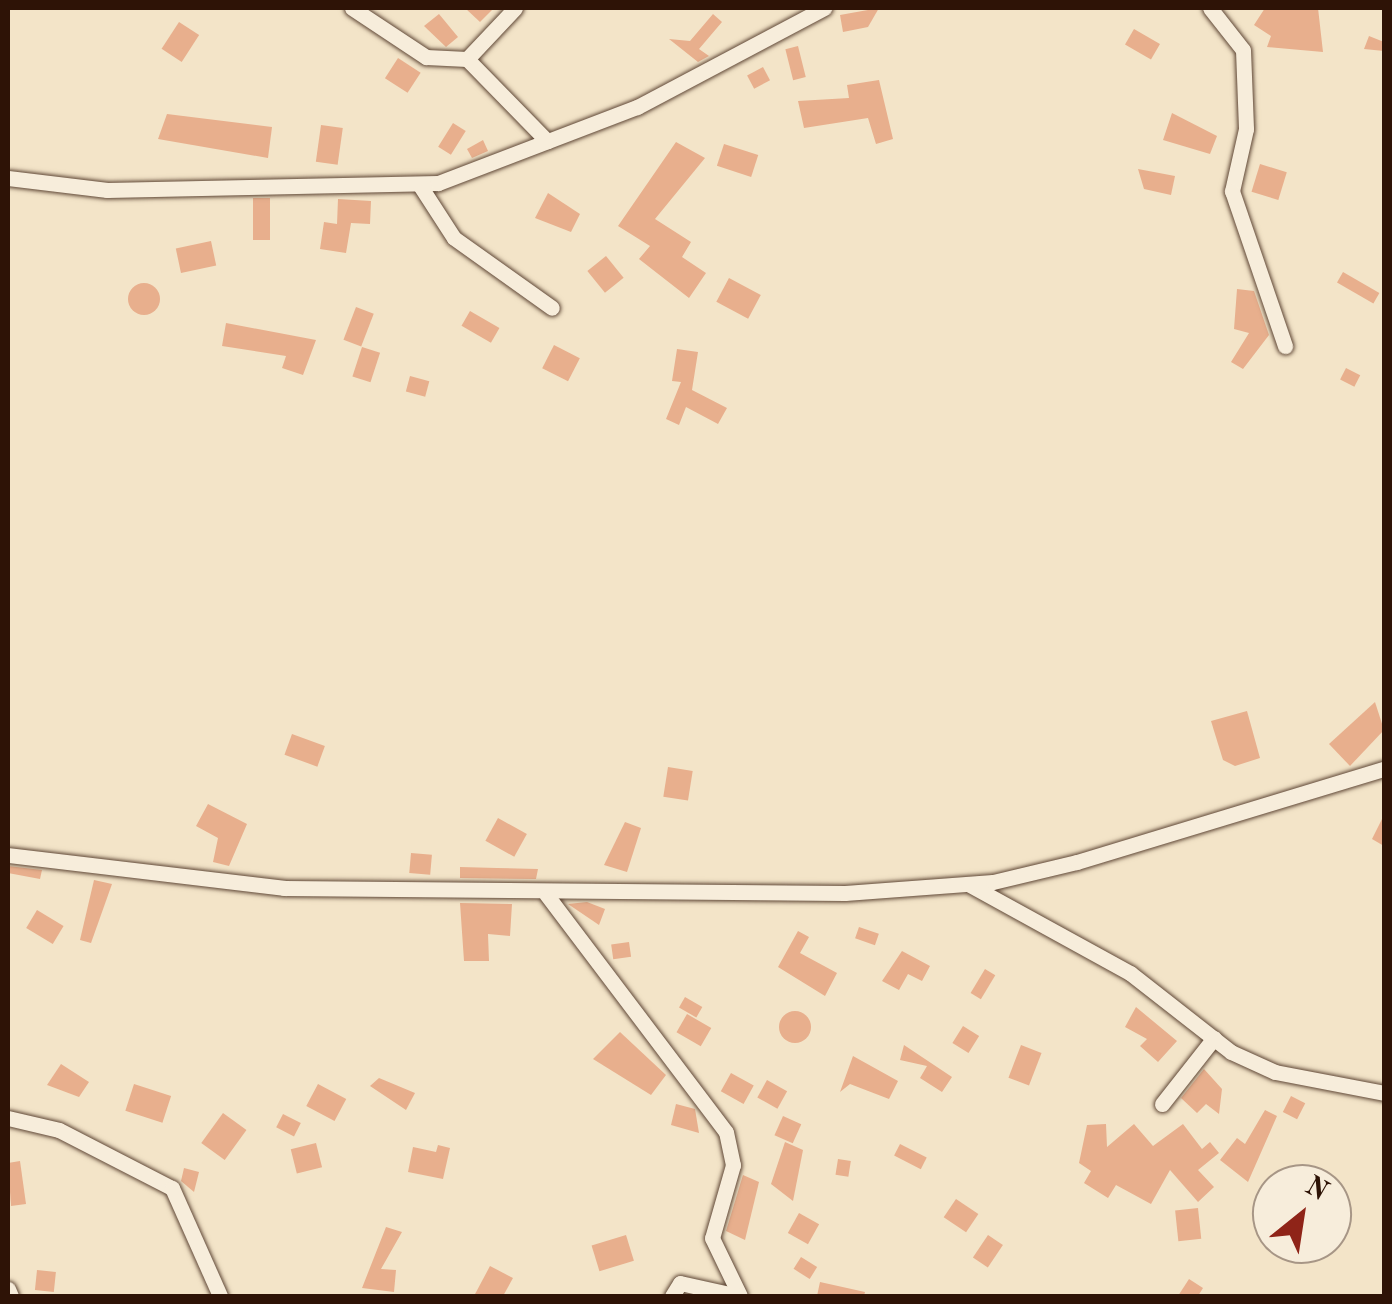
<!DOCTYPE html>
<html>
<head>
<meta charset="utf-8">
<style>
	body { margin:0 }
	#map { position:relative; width:1392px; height:1304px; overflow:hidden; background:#f3e4c8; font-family:"Old Standard TT",serif }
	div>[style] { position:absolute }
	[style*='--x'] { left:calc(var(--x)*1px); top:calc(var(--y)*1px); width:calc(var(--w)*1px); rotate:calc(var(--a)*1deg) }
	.building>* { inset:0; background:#e8af8d; transform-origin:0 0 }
	.round { border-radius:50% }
	.roads { filter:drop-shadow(0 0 2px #5f4736) drop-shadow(0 0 2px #5f4736) }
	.street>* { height:15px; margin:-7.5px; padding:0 7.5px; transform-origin:7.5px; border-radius:7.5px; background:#f7eddb }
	span { translate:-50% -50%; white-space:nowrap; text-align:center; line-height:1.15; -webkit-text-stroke:9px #f7eddb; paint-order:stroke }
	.frame { position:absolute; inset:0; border:10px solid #2e1306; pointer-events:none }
	.north { position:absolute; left:1252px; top:1164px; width:100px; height:100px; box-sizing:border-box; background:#f7eddb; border:2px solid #a79686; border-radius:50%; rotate:30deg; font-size:28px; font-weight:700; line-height:40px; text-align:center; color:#2e1306 }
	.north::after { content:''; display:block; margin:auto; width:35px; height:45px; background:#8f2418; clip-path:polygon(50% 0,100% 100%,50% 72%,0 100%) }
</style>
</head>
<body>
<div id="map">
	<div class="building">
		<i style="clip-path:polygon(465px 8px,494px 8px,480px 22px)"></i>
		<i style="clip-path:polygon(879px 8px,868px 27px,843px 32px,840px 15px)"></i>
		<i style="clip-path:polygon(1265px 8px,1318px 8px,1323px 52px,1267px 47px,1271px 36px,1254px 25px)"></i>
		<i style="clip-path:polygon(439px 14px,458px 37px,446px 47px,424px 26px)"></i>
		<i style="clip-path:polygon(713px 14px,722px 22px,699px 49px,709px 56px,698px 62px,669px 39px,690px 41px)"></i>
		<i style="left:179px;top:22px;width:24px;height:32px;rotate:33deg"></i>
		<i style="left:1134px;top:29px;width:30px;height:18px;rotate:30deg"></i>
		<i style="clip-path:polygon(1369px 36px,1384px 42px,1384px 51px,1364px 49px)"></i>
		<i style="left:798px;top:46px;width:32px;height:13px;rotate:76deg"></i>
		<i style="left:398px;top:58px;width:27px;height:24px;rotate:33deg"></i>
		<i style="left:763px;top:67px;width:15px;height:18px;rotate:62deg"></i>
		<i style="clip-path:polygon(879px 80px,893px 139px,876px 144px,868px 118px,804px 128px,798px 101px,849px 98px,847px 85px)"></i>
		<i style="clip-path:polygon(1172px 113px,1217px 136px,1210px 154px,1163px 140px)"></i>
		<i style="clip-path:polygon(167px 114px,272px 127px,268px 158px,158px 139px)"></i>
		<i style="left:453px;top:123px;width:15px;height:28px;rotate:32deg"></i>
		<i style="left:321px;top:125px;width:22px;height:37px;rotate:8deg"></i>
		<i style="clip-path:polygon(483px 140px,488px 151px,472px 158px,467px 149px)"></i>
		<i style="clip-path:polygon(676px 142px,705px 158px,655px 219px,691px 242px,682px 257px,706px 273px,689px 298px,639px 259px,650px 246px,618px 226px)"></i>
		<i style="left:724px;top:144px;width:36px;height:23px;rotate:18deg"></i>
		<i style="left:1260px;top:164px;width:28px;height:29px;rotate:17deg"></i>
		<i style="clip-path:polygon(1138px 169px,1175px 176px,1171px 195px,1144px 189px)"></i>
		<i style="clip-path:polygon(548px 193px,580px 214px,571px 232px,535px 218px)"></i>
		<i style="left:253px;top:198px;width:17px;height:42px"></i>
		<i style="clip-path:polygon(338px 199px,371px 201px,370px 224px,351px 223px,346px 253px,320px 249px,324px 222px,337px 224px)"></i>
		<i style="left:211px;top:241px;width:25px;height:36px;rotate:78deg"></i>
		<i style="left:606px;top:256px;width:28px;height:24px;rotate:51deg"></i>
		<i style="left:1343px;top:272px;width:42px;height:12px;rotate:30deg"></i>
		<i style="left:729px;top:278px;width:36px;height:27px;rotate:28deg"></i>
		<i class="round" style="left:128px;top:283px;width:32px;height:32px"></i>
		<i style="clip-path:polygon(1237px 289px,1254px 291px,1269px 335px,1243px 369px,1231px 362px,1249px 333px,1234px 329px)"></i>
		<i style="left:356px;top:307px;width:19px;height:35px;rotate:21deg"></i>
		<i style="left:470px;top:311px;width:34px;height:17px;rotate:30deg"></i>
		<i style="clip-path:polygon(226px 323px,316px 340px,303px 375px,282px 368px,286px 356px,222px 346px)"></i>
		<i style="left:554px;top:345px;width:29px;height:26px;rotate:27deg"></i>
		<i style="left:362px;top:347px;width:19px;height:31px;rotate:18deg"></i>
		<i style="clip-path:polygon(677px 349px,698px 352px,692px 390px,727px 408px,718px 424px,686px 407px,679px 425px,666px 419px,681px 382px,672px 381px)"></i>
		<i style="left:1346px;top:368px;width:16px;height:13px;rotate:27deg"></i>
		<i style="left:410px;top:376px;width:20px;height:16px;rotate:15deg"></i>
		<i style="clip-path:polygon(1375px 702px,1384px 730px,1350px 766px,1329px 744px)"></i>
		<i style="clip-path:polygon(1247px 711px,1260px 758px,1235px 766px,1223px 760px,1211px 721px)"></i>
		<i style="left:292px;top:734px;width:35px;height:22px;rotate:20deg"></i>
		<i style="left:668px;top:767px;width:25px;height:30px;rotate:9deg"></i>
		<i style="clip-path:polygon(208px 804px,247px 824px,229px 866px,213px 862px,218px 838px,196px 826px)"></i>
		<i style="clip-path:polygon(1384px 815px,1384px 846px,1372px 839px)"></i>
		<i style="left:498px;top:818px;width:33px;height:26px;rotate:29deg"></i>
		<i style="clip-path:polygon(625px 822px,641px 828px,627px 872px,604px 865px)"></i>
		<i style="left:411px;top:853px;width:21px;height:20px;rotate:5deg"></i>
		<i style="clip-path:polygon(8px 866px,42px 870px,40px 879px,8px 873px)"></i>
		<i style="clip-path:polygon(460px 867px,497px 868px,538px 869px,536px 879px,460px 878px)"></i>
		<i style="clip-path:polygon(94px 880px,112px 884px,91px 943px,80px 940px)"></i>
		<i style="clip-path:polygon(587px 902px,605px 909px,599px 925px,568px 904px)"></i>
		<i style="clip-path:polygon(460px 903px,512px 904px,510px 936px,488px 934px,489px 961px,464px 961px)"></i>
		<i style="left:37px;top:910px;width:31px;height:21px;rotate:31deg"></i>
		<i style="left:859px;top:927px;width:21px;height:12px;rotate:19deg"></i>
		<i style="clip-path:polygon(798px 931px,809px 937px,800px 953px,837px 973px,825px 996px,778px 967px)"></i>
		<i style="left:629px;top:942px;width:15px;height:18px;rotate:82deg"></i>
		<i style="clip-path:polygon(902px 951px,930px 966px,922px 981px,908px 974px,899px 990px,882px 981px)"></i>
		<i style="left:985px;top:969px;width:12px;height:28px;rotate:31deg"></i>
		<i style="left:685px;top:997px;width:20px;height:12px;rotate:30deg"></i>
		<i style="clip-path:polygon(1136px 1007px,1177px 1041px,1158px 1062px,1140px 1046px,1147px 1039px,1125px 1027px)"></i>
		<i class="round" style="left:779px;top:1011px;width:32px;height:32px"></i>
		<i style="left:687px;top:1014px;width:28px;height:21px;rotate:30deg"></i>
		<i style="left:963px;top:1026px;width:19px;height:20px;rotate:32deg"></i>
		<i style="clip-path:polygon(620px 1032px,666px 1075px,651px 1095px,593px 1059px)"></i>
		<i style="clip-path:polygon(904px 1045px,952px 1077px,942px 1092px,920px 1078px,927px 1066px,900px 1060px)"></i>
		<i style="left:1021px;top:1045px;width:22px;height:35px;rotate:21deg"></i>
		<i style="clip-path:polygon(853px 1056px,898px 1081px,889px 1099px,850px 1084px,840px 1092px)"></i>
		<i style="clip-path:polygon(61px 1064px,89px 1082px,79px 1097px,47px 1085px)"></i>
		<i style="clip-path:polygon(1204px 1069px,1222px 1089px,1219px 1114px,1206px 1104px,1197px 1113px,1181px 1098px)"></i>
		<i style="left:731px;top:1073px;width:26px;height:21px;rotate:29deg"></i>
		<i style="clip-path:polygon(379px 1078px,415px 1093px,406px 1110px,370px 1086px)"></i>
		<i style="left:767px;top:1080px;width:23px;height:20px;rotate:29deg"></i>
		<i style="left:134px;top:1084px;width:39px;height:28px;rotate:18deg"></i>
		<i style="left:318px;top:1084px;width:32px;height:25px;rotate:28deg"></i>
		<i style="left:1291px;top:1096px;width:16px;height:18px;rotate:27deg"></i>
		<i style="clip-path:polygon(676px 1104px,695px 1109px,699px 1133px,671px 1125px)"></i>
		<i style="clip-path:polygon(1265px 1110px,1277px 1116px,1248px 1182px,1220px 1160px,1237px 1138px,1245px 1144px)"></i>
		<i style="left:223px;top:1113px;width:29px;height:37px;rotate:36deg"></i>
		<i style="left:283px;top:1114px;width:20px;height:15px;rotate:27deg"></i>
		<i style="left:783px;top:1116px;width:20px;height:21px;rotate:24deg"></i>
		<i style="clip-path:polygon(1106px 1124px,1107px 1147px,1134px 1124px,1153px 1146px,1183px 1124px,1202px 1149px,1210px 1142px,1219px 1153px,1198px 1170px,1214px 1187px,1198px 1202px,1170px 1170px,1151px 1204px,1116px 1185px,1108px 1198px,1084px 1183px,1091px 1171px,1079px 1163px,1087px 1125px)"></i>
		<i style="clip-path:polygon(785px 1142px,803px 1150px,793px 1201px,771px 1184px)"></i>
		<i style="left:316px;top:1143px;width:25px;height:26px;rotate:76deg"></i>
		<i style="left:900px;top:1144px;width:30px;height:13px;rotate:27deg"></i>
		<i style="clip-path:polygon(438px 1145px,450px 1148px,443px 1179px,408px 1172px,413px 1147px,436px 1152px)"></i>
		<i style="left:838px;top:1159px;width:13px;height:16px;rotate:9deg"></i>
		<i style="clip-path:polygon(20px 1161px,26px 1204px,11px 1206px,8px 1163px)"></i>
		<i style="clip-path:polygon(184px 1168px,199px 1172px,194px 1192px,181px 1181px)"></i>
		<i style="clip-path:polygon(743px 1175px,759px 1182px,745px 1240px,726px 1231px)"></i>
		<i style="left:956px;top:1199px;width:27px;height:22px;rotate:34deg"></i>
		<i style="left:1198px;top:1208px;width:31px;height:23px;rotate:84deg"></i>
		<i style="left:799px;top:1213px;width:23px;height:23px;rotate:29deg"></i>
		<i style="clip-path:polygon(386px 1227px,402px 1232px,381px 1269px,396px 1270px,394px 1292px,362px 1288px)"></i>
		<i style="left:626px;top:1235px;width:27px;height:36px;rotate:73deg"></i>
		<i style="left:988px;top:1235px;width:18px;height:27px;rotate:34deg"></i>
		<i style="left:801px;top:1257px;width:19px;height:14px;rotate:32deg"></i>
		<i style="clip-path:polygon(490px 1266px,513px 1278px,503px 1296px,474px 1296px)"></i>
		<i style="left:37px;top:1270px;width:19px;height:20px;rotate:6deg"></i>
		<i style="clip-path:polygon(1189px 1279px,1203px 1288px,1198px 1296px,1178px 1296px)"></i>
		<i style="clip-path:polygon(820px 1282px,865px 1292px,864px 1296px,817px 1296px)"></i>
	</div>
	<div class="roads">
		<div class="street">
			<i style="--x:352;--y:8;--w:89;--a:33.5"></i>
			<i style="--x:426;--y:57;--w:41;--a:2.8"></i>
			<i style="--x:467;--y:59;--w:115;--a:45.7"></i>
			<i style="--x:1210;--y:8;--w:53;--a:51.8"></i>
			<i style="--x:1243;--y:50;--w:79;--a:87.8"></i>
			<i style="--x:1246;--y:129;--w:64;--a:102.7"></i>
			<i style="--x:1232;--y:191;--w:164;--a:71.1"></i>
			<i style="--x:467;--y:59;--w:70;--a:-46.7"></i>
			<i style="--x:8;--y:178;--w:100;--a:6.9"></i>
			<i style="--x:107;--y:190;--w:331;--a:-1.2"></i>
			<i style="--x:438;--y:183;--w:213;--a:-20.9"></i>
			<i style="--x:637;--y:107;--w:212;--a:-27.9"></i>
			<i style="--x:419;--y:184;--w:64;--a:57.1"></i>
			<i style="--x:454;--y:238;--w:120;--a:35.5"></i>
			<i style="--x:8;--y:855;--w:278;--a:6.8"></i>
			<i style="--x:284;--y:888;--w:561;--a:0.51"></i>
			<i style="--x:845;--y:893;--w:148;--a:-4.3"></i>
			<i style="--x:993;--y:882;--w:86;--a:-13.4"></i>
			<i style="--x:1077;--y:862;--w:321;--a:-16.9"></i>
			<i style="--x:968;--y:884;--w:185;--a:28.8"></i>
			<i style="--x:1130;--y:973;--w:128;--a:38"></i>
			<i style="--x:1231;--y:1052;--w:48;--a:24.4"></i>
			<i style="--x:1275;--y:1072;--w:111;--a:10.9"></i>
			<i style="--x:546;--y:894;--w:298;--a:52.9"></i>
			<i style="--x:726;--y:1132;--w:34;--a:78"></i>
			<i style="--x:733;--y:1165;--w:76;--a:106"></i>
			<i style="--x:712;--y:1238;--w:64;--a:64.2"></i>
			<i style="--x:1162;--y:1104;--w:84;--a:-51.8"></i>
			<i style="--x:8;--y:1118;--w:52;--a:13.2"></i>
			<i style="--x:59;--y:1130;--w:127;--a:27.2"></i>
			<i style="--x:172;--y:1188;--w:118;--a:66"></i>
			<i style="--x:8;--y:1289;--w:8;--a:67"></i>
			<i style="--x:672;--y:1296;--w:15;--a:-58"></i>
			<i style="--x:680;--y:1283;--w:59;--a:12.6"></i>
		</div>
	</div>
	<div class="frame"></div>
	<div class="north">N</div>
</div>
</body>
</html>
